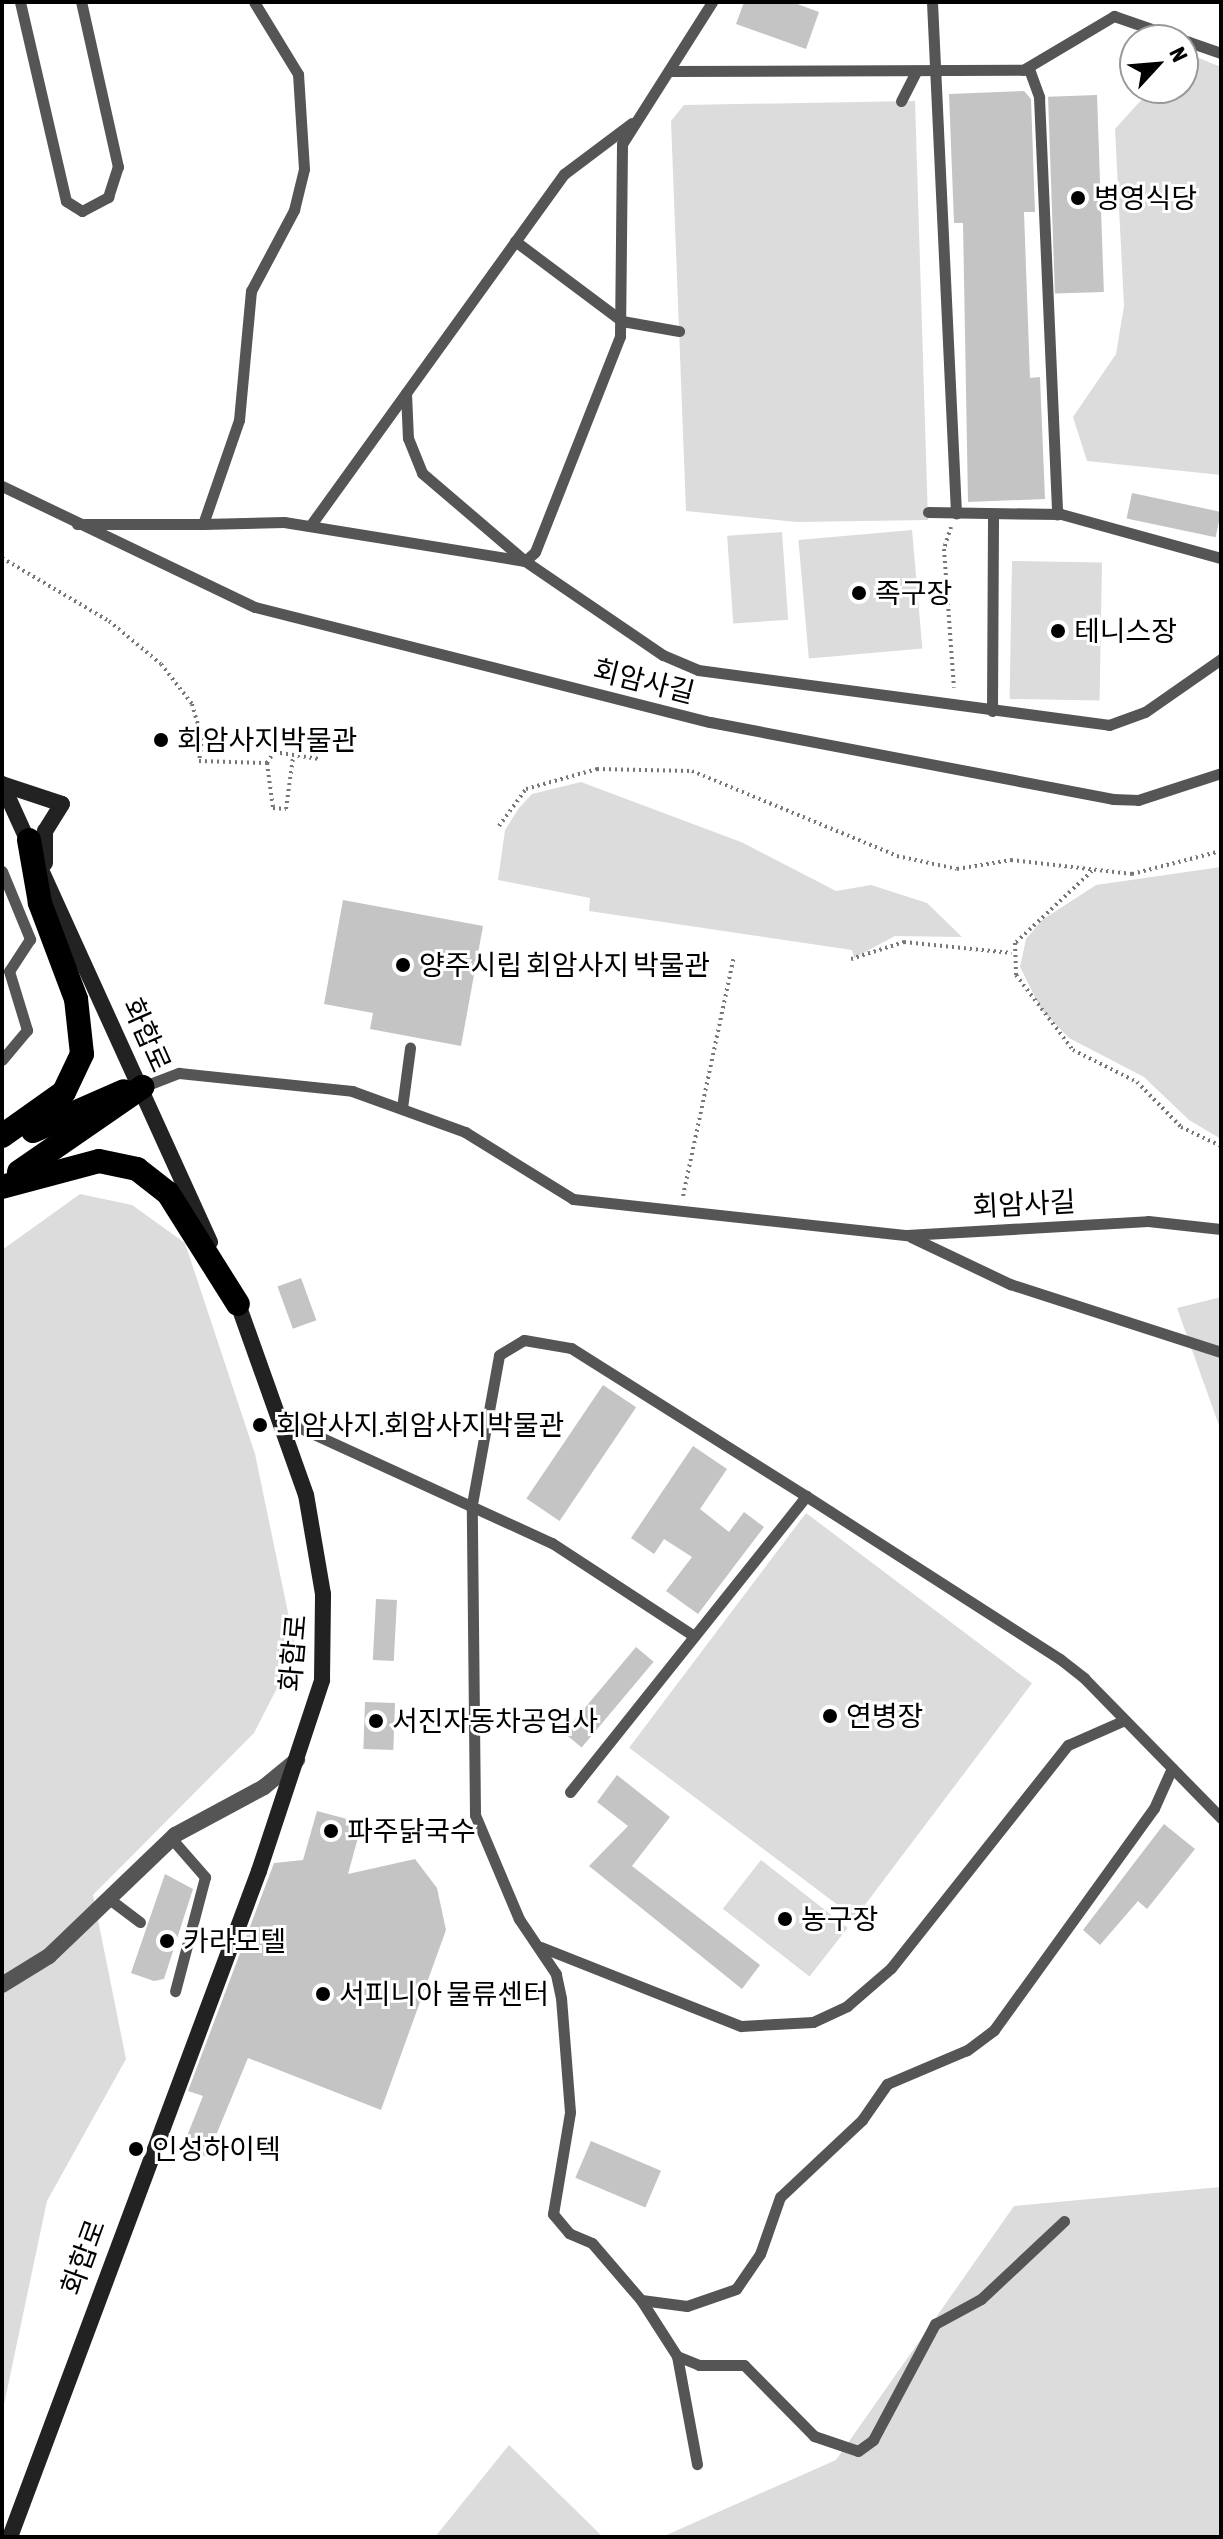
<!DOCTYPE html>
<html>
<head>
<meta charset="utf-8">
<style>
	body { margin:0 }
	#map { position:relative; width:1223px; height:2539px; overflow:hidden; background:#fff; font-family:"Asap Condensed","Noto Sans KR",sans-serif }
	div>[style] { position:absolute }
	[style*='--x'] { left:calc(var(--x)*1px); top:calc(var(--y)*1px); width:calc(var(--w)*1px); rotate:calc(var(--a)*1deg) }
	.green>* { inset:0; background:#dcdcdc; transform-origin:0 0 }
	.building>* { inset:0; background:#c4c4c4; transform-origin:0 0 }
	.path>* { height:4px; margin-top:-2px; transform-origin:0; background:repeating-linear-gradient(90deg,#777 0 2px,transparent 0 6px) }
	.service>* { height:11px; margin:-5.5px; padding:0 5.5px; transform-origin:5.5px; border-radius:5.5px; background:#555 }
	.minor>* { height:16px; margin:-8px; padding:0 8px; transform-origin:8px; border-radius:8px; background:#555 }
	.secondary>* { height:16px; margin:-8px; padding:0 8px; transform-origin:8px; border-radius:8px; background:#222 }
	.motorway>* { height:24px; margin:-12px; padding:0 12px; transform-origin:12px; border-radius:12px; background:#000 }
	.dots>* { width:22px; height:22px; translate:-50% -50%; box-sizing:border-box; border:4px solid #fff; border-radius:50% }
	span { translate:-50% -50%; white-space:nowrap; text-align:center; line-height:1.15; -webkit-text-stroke:6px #fff; paint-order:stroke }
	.poi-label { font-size:28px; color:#000 }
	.left { translate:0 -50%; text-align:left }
	.street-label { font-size:28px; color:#000 }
	.frame { position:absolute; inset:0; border:4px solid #000; pointer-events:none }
	.north { position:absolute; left:1119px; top:24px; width:80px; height:80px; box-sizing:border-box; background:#fff; border:2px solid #999; border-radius:50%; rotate:64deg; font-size:22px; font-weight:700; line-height:32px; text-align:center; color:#000 }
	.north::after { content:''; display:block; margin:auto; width:28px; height:36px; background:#000; clip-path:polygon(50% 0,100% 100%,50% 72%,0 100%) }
</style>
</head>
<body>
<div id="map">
	<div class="green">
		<i style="clip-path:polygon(1184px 52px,1221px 67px,1221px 475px,1087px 461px,1073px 417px,1116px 354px,1124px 306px,1115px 129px,1152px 88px,1183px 88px)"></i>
		<i style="clip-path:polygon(915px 101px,928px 520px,797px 522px,686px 511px,671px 121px,684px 105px)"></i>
		<i style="left:912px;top:530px;width:119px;height:114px;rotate:85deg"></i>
		<i style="left:782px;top:532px;width:88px;height:55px;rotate:86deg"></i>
		<i style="left:1012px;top:561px;width:90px;height:138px;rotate:1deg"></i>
		<i style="clip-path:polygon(581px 782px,741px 842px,836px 891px,871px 885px,927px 903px,962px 937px,895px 936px,854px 958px,852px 950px,589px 911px,590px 898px,498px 880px,505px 830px,519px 808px,532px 794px)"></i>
		<i style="clip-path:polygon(1221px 867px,1221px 1139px,1189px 1120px,1144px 1077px,1069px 1038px,1041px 1009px,1020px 967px,1026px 939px,1042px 920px,1096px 885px)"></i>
		<i style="clip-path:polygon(80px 1194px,132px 1205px,185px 1243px,255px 1454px,296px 1651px,254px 1733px,93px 1895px,126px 2059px,47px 2201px,2px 2414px,2px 1250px)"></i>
		<i style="clip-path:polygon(1221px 1297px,1221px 1431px,1177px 1308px)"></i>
		<i style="left:806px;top:1513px;width:283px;height:294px;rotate:37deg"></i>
		<i style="left:761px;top:1860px;width:110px;height:62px;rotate:38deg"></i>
		<i style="clip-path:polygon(1221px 2187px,1221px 2537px,662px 2537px,836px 2460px,1014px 2206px)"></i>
		<i style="clip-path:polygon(509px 2445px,603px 2537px,435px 2537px)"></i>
	</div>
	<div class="building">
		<i style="clip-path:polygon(744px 2px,792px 2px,819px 12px,806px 49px,736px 24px)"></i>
		<i style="clip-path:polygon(1024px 91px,1031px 99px,1035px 212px,1024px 212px,1030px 378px,1040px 377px,1045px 499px,968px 502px,963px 223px,954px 223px,949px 94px)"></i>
		<i style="left:1097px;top:95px;width:197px;height:49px;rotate:88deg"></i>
		<i style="left:1132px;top:493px;width:91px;height:26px;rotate:12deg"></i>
		<i style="clip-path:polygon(343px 900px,483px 926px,461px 1046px,370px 1029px,373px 1013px,324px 1004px)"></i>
		<i style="left:301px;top:1278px;width:45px;height:25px;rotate:70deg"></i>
		<i style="left:603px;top:1385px;width:40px;height:137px;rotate:34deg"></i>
		<i style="clip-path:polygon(693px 1446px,727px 1469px,700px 1509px,729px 1532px,744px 1512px,764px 1527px,698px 1614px,666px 1591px,692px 1557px,664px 1539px,654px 1554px,631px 1538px)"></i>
		<i style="left:376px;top:1599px;width:21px;height:61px;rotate:3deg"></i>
		<i style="left:636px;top:1647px;width:23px;height:112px;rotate:40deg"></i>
		<i style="left:365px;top:1702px;width:30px;height:47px;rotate:2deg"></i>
		<i style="clip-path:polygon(617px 1775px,670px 1817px,632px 1866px,760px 1965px,742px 1989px,589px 1866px,628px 1826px,597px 1802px)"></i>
		<i style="clip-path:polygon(317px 1811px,362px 1823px,348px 1874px,415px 1859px,437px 1888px,446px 1930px,381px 2110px,248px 2058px,207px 2157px,183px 2146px,203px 2096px,188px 2091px,274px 1863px,303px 1860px)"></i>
		<i style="clip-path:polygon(1164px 1824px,1195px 1849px,1147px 1909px,1138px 1901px,1100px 1945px,1083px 1930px)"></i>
		<i style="clip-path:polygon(165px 1874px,193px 1889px,164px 1979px,154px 1981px,131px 1973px)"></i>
		<i style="left:591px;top:2141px;width:76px;height:40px;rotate:23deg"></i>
	</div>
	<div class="path">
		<i style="--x:951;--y:527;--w:23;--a:108"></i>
		<i style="--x:944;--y:549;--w:139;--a:85.9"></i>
		<i style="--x:2;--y:558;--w:124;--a:30.5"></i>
		<i style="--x:109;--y:621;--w:67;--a:39.6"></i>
		<i style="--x:161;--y:664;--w:51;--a:52.2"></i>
		<i style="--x:192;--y:704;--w:35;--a:74"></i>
		<i style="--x:202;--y:738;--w:23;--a:97"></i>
		<i style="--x:199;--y:761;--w:68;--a:1.7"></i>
		<i style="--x:267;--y:763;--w:13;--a:-58"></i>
		<i style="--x:274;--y:752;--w:46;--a:8.8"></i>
		<i style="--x:267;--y:763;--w:45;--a:82.4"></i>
		<i style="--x:273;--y:808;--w:13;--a:4"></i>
		<i style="--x:286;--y:809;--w:52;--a:-82.3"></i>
		<i style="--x:499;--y:826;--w:46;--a:-53.9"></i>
		<i style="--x:526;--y:789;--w:74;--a:-15.7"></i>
		<i style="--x:597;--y:769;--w:95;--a:1.2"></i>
		<i style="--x:692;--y:771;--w:222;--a:22.5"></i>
		<i style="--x:897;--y:856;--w:61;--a:12.2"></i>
		<i style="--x:957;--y:869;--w:55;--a:-9.5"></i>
		<i style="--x:1011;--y:860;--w:122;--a:6.6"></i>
		<i style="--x:1132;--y:874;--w:92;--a:-14.5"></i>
		<i style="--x:1092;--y:871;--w:105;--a:136.9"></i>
		<i style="--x:1015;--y:943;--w:32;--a:88"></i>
		<i style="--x:1016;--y:975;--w:94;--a:52.8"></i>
		<i style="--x:1073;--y:1050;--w:72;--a:26.6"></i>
		<i style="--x:1137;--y:1082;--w:63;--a:45.6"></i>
		<i style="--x:1181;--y:1127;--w:44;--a:25.4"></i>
		<i style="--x:851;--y:959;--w:56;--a:-17.8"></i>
		<i style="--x:904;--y:942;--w:108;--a:5.9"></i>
		<i style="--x:683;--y:1196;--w:245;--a:-78"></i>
	</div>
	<div class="service">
		<i style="--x:20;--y:2;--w:204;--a:77"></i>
		<i style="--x:66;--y:201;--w:19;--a:32"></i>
		<i style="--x:82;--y:211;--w:30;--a:-28"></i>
		<i style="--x:108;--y:197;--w:32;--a:-72"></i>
		<i style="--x:118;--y:167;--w:169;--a:-102.6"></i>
		<i style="--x:932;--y:2;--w:512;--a:87.31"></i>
		<i style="--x:1029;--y:69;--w:30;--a:70"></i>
		<i style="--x:1039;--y:97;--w:418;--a:87.5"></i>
		<i style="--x:669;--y:71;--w:354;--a:-0.2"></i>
		<i style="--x:1023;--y:70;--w:106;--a:-30.7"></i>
		<i style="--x:1114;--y:16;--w:113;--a:19.1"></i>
		<i style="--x:901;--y:101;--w:34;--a:-63"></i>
		<i style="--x:515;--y:241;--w:134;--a:36.8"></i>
		<i style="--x:622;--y:321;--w:58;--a:10"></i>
		<i style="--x:406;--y:393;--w:45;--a:87.5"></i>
		<i style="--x:408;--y:438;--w:38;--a:68"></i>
		<i style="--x:422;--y:473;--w:135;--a:40.5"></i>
		<i style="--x:525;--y:561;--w:167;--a:34.3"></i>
		<i style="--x:663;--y:655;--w:38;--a:23"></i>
		<i style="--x:698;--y:670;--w:415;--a:7.6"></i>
		<i style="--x:1109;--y:725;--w:38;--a:-20"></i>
		<i style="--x:1145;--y:712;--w:93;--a:-34.9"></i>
		<i style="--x:2;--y:486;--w:280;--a:25.6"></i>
		<i style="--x:255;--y:607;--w:469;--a:14.2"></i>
		<i style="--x:710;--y:722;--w:410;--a:10.8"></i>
		<i style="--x:1113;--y:799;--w:25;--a:2"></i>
		<i style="--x:1138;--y:800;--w:87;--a:-18"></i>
		<i style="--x:928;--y:512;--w:133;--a:0.9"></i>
		<i style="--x:1061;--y:514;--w:166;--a:15.4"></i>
		<i style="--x:77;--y:524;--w:126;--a:0"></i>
		<i style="--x:203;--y:524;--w:110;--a:-70.9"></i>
		<i style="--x:239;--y:420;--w:130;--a:-84.7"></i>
		<i style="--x:251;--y:291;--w:92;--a:-62"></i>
		<i style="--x:294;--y:210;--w:42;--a:-76.3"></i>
		<i style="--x:304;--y:169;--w:95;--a:-93.6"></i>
		<i style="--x:298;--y:74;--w:84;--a:-121.4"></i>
		<i style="--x:203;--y:524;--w:81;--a:-1.4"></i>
		<i style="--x:284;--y:522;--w:244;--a:9.2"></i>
		<i style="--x:525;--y:561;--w:13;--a:-42"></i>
		<i style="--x:535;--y:552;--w:232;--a:-68.5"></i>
		<i style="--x:620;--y:336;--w:192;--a:-89.4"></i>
		<i style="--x:622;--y:144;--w:168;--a:-57.6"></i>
		<i style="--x:310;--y:526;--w:434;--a:-54.2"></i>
		<i style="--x:564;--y:174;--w:85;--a:-36.9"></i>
		<i style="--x:992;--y:711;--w:197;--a:-89.7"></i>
		<i style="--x:2;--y:871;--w:74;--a:67.6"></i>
		<i style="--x:30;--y:939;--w:38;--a:123"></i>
		<i style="--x:9;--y:971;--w:62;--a:73"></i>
		<i style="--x:27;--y:1030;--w:39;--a:130"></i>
		<i style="--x:142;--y:1087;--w:40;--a:-21"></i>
		<i style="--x:179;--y:1073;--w:174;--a:5.9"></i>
		<i style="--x:352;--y:1091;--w:120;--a:19.9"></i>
		<i style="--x:465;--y:1132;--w:127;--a:31.8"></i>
		<i style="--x:573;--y:1199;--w:336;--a:6.2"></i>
		<i style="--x:907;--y:1235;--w:241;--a:-3.3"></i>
		<i style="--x:1148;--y:1221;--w:73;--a:6.3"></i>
		<i style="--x:402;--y:1108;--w:61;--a:-82.4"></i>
		<i style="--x:911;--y:1237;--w:110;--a:25.4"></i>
		<i style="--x:1010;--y:1284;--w:222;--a:17.9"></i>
		<i style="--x:283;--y:1420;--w:296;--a:24.6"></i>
		<i style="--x:552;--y:1543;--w:170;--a:33.2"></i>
		<i style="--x:1172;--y:1768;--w:44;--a:114.2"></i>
		<i style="--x:1154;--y:1808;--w:274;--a:125.8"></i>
		<i style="--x:994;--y:2030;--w:34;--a:143"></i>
		<i style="--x:967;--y:2050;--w:87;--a:157"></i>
		<i style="--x:887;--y:2084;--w:44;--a:124.8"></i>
		<i style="--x:862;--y:2120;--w:112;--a:136.8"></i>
		<i style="--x:780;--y:2197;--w:60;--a:109.3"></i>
		<i style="--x:760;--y:2254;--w:42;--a:124.4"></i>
		<i style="--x:736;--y:2289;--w:52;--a:160.9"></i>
		<i style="--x:687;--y:2306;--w:46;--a:-172.6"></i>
		<i style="--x:641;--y:2300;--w:75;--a:-130.7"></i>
		<i style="--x:592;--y:2243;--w:25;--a:-157"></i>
		<i style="--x:569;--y:2233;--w:25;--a:-130"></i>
		<i style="--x:553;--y:2214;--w:103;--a:-80.5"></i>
		<i style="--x:570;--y:2112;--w:114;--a:-94.5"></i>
		<i style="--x:561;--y:1998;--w:25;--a:-102"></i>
		<i style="--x:556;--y:1974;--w:66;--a:-123.9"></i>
		<i style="--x:519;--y:1919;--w:113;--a:-112.9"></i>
		<i style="--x:475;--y:1815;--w:311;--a:-90.6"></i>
		<i style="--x:472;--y:1504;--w:151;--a:-79.7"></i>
		<i style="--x:499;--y:1355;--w:29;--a:-31"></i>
		<i style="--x:524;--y:1340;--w:48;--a:9.7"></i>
		<i style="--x:571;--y:1348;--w:278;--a:32.2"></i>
		<i style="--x:806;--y:1496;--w:302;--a:32.7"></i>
		<i style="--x:1060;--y:1659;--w:31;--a:38"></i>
		<i style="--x:1084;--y:1678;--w:196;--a:45.6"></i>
		<i style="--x:570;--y:1792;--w:379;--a:-51.4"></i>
		<i style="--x:171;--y:1838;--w:52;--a:48.9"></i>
		<i style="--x:205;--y:1877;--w:118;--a:104.7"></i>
		<i style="--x:108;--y:1898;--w:40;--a:37"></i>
		<i style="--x:541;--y:1947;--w:215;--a:21.6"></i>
		<i style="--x:741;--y:2026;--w:72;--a:-3.2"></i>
		<i style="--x:813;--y:2022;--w:38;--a:-25"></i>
		<i style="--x:847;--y:2006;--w:58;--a:-40.8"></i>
		<i style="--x:891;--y:1968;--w:285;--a:-51.6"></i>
		<i style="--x:1068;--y:1745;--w:62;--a:-23.7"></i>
		<i style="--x:641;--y:2300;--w:67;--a:57.3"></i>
		<i style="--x:677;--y:2356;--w:24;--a:22"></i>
		<i style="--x:699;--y:2365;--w:45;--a:0"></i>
		<i style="--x:744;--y:2365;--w:100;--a:45.4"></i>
		<i style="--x:814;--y:2436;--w:46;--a:18.8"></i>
		<i style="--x:858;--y:2451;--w:19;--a:-36"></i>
		<i style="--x:873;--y:2440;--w:132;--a:-61.9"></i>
		<i style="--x:935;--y:2324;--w:52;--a:-28.5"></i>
		<i style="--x:981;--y:2299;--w:114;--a:-43.2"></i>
		<i style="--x:677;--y:2356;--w:110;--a:79.5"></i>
	</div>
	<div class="minor">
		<i style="--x:2;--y:1985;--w:55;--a:-31.7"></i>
		<i style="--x:49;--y:1956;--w:175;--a:-43.8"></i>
		<i style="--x:175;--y:1835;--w:101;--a:-28.3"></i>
		<i style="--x:264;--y:1787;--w:43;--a:-39.3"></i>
	</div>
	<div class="secondary">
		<i style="--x:2;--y:784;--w:503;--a:65.57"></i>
		<i style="--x:2;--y:784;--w:63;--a:18.4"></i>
		<i style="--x:62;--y:804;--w:32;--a:122"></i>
		<i style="--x:45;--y:831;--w:32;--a:90"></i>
		<i style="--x:10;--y:2537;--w:711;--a:-69.5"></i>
		<i style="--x:259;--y:1871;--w:201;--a:-71.7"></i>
		<i style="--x:322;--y:1680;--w:86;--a:-89.3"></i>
		<i style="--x:323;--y:1594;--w:100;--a:-99.7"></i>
		<i style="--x:306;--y:1495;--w:211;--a:-109.6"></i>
	</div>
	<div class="motorway">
		<i style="--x:33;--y:1131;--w:99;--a:-23.7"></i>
		<i style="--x:2;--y:1136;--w:76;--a:-35.4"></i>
		<i style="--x:64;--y:1092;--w:42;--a:-64.7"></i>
		<i style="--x:82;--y:1054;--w:55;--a:-96.2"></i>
		<i style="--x:76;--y:999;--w:103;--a:-110.6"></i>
		<i style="--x:40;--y:903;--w:64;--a:-99.9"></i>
		<i style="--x:19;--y:1172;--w:150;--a:-34.6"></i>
		<i style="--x:2;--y:1187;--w:100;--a:-15"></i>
		<i style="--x:99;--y:1161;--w:39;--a:12"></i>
		<i style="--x:137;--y:1169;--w:39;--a:38"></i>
		<i style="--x:168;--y:1193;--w:131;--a:57.8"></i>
	</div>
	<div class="dots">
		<i style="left:1078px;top:198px;background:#000"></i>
		<i style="left:859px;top:593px;background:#000"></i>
		<i style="left:1058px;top:631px;background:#000"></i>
		<i style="left:161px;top:740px;background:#000"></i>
		<i style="left:403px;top:965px;background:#000"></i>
		<i style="left:260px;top:1425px;background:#000"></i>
		<i style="left:830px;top:1716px;background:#000"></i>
		<i style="left:376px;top:1721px;background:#000"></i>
		<i style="left:331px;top:1831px;background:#000"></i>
		<i style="left:785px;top:1919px;background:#000"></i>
		<i style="left:167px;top:1941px;background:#000"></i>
		<i style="left:323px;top:1994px;background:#000"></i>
		<i style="left:136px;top:2149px;background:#000"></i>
	</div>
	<div class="poi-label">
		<span class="left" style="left:1094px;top:198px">병영식당</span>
		<span class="left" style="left:875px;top:593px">족구장</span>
		<span class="left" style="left:1074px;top:631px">테니스장</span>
		<span class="left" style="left:177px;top:740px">회암사지박물관</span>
		<span class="left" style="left:419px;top:965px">양주시립 회암사지 박물관</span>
		<span class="left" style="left:276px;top:1425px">회암사지.회암사지박물관</span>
		<span class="left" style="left:846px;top:1716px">연병장</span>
		<span class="left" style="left:392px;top:1721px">서진자동차공업사</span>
		<span class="left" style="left:347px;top:1831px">파주닭국수</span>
		<span class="left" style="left:801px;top:1919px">농구장</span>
		<span class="left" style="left:183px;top:1941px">카라모텔</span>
		<span class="left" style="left:339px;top:1994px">서피니아 물류센터</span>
		<span class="left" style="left:152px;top:2149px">인성하이텍</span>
	</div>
	<div class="street-label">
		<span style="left:644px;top:681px;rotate:14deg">회암사길</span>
		<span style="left:147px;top:1035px;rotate:66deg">화합로</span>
		<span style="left:1024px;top:1204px;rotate:-3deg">회암사길</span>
		<span style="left:293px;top:1653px;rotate:-85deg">화합로</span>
		<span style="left:83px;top:2257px;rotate:-70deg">화합로</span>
	</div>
	<div class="frame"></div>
	<div class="north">N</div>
</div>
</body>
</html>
